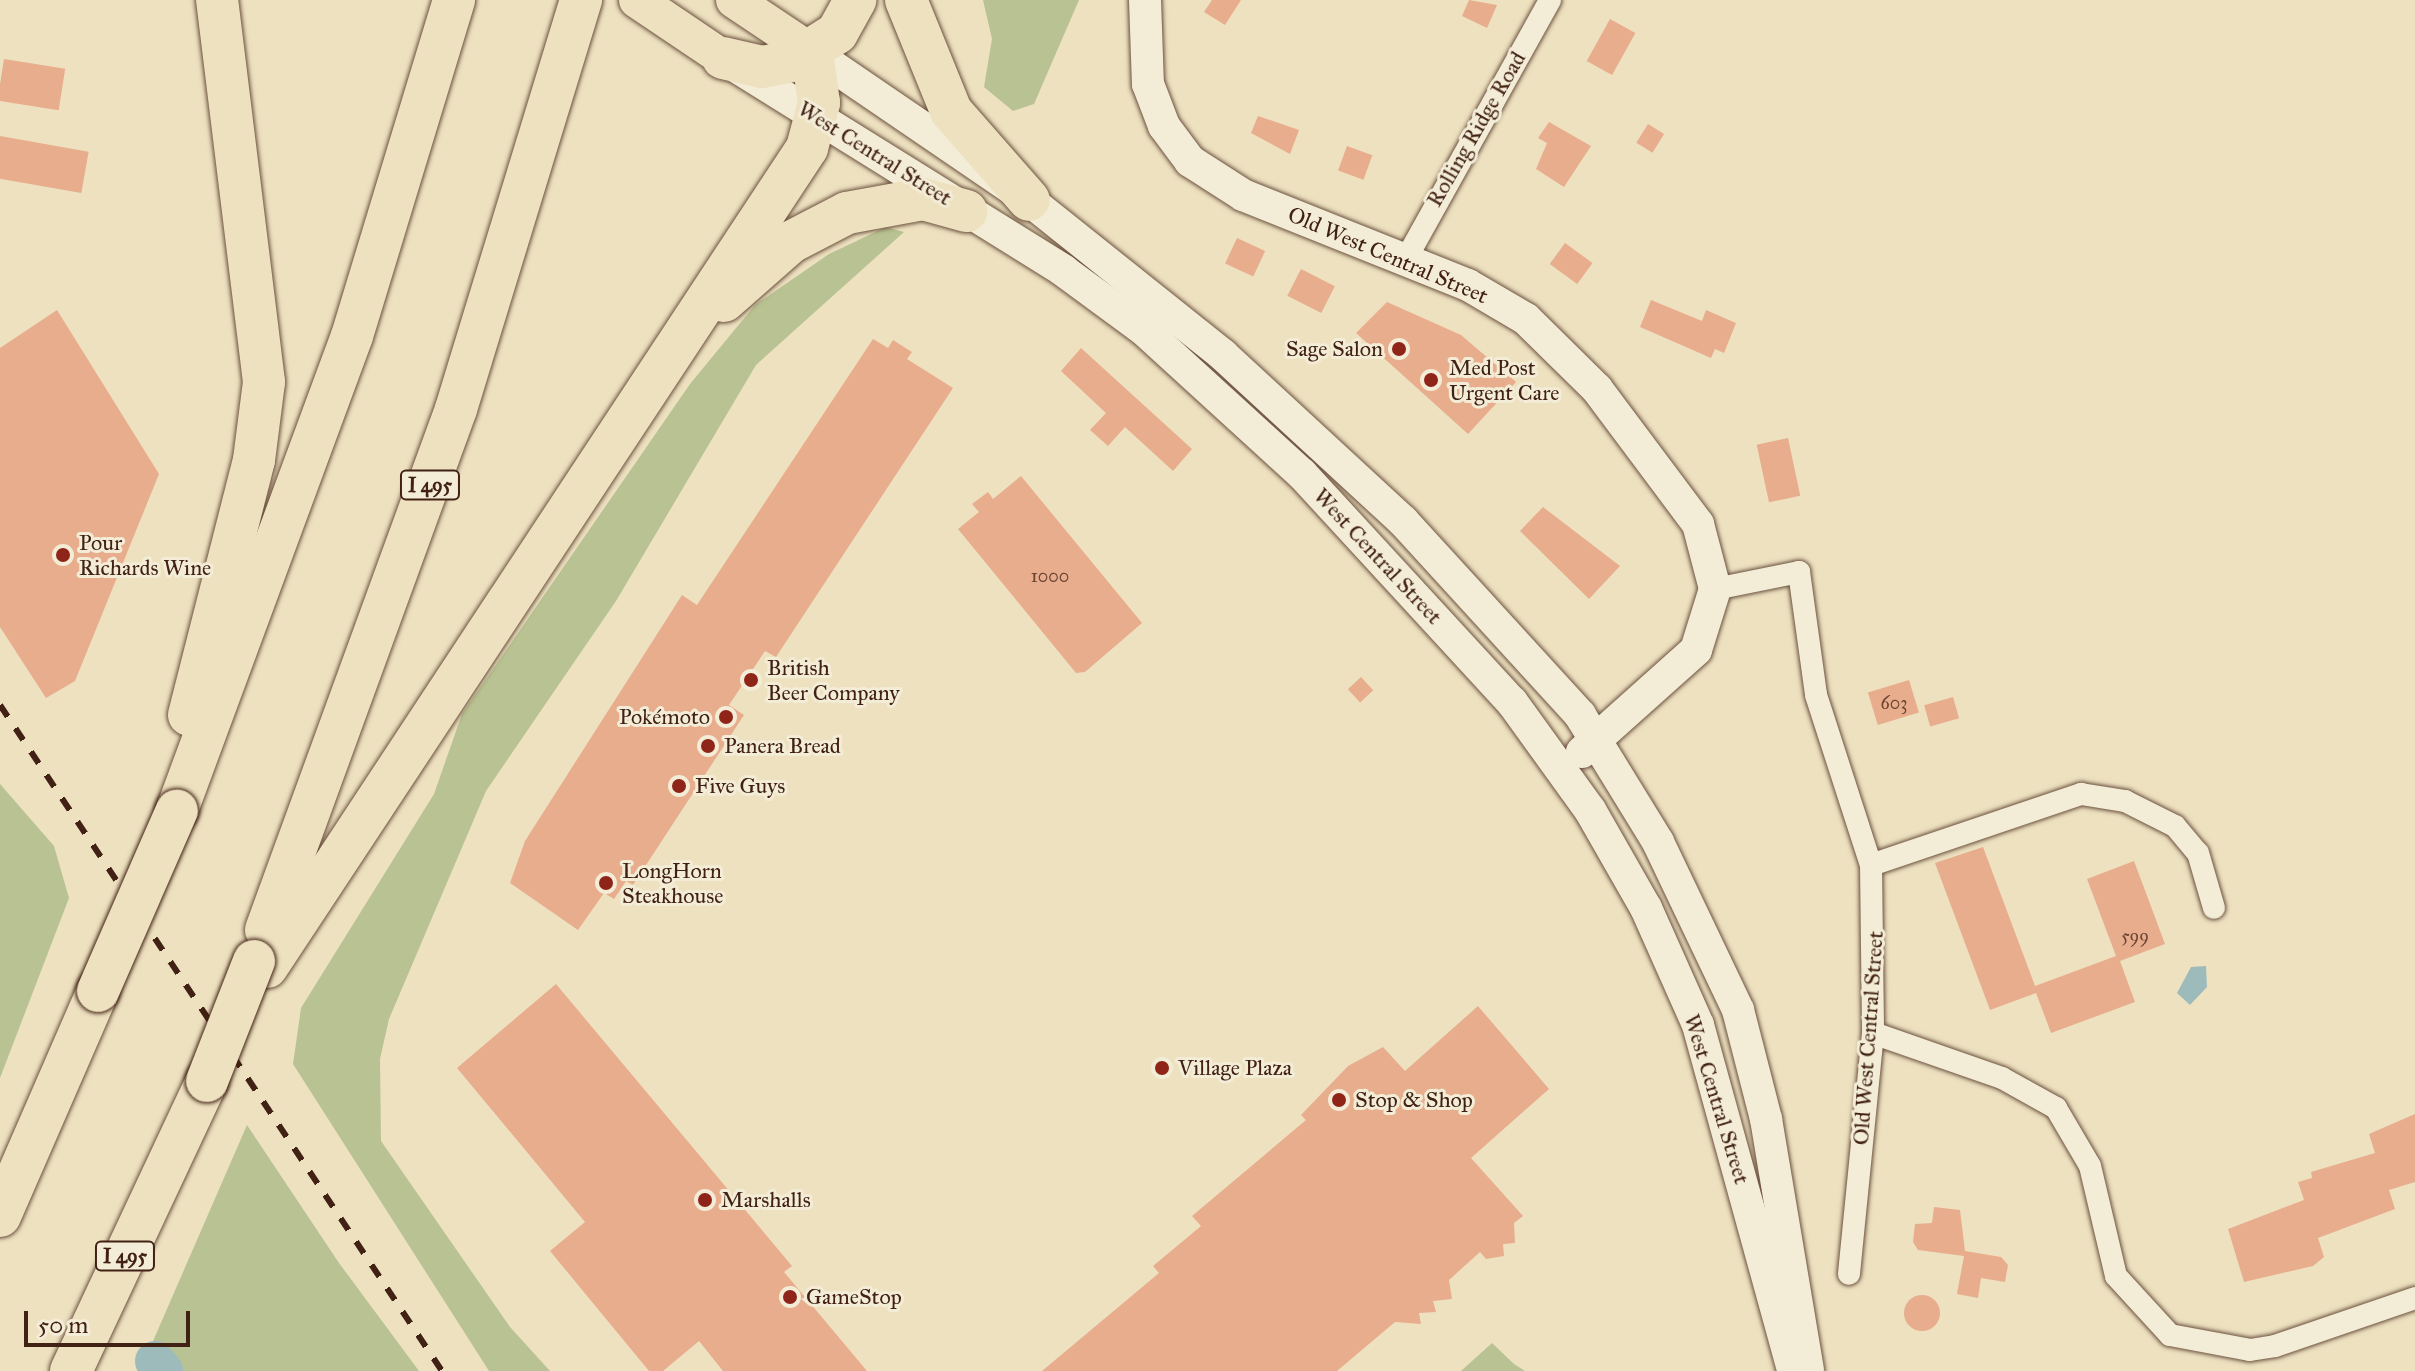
<!DOCTYPE html>
<html>
<head>
<meta charset="utf-8">
<style>
	body { margin:0 }
	#map { position:relative; width:2415px; height:1371px; overflow:hidden; background:#ede1c0; font-family:"IM FELL Great Primer",serif }
	div>[style] { position:absolute }
	[style*='--x'] { left:calc(var(--x)*1px); top:calc(var(--y)*1px); width:calc(var(--w)*1px); rotate:calc(var(--a)*1deg) }
	.green>* { inset:0; background:#b9c292 }
	.water>* { inset:0; background:#9ebbbc }
	.river>* { height:40px; margin:-20px; padding:0 20px; transform-origin:20px; border-radius:20px; background:#9ebbbc }
	.building>* { inset:0; background:#e8ad8d; transform-origin:0 0 }
	.round { border-radius:50% }
	.roads { filter:drop-shadow(0 0 2px #6c513e) drop-shadow(0 0 2px #6c513e) }
	.minor>* { height:22px; margin:-11px; padding:0 11px; transform-origin:11px; border-radius:11px; background:#f3ecd6 }
	.secondary>* { height:32px; margin:-16px; padding:0 16px; transform-origin:16px; border-radius:16px; background:#f3ecd6 }
	.primary>* { height:36px; margin:-18px; padding:0 18px; transform-origin:18px; border-radius:18px; background:#ede1c0 }
	.motorway>* { height:42px; margin:-21px; padding:0 21px; transform-origin:21px; border-radius:21px; background:#ede1c0 }
	.rail>* { height:6px; margin-top:-3px; transform-origin:0; background:repeating-linear-gradient(90deg,#412113 0 14px,transparent 0 28px) }
	.bridges { filter:drop-shadow(0 0 2px #412113) drop-shadow(0 0 2px #412113) }
	.motorway-bridge>* { height:42px; margin:-21px; padding:0 21px; transform-origin:21px; border-radius:21px; background:#ede1c0 }
	.dots>* { width:22px; height:22px; translate:-50% -50%; box-sizing:border-box; border:4px solid #f3ecd6; border-radius:50% }
	span { translate:-50% -50%; white-space:nowrap; text-align:center; line-height:1.15; -webkit-text-stroke:6px #f3ecd6; paint-order:stroke }
	.number-label { font-size:18px; color:#6b4432 }
	.number-label span { -webkit-text-stroke-width:0 }
	.shield-label span { padding:2px 6px; background:#f3ecd6; border:2px solid; border-radius:6px; -webkit-text-stroke-width:0 }
	.shield-label { font-size:20px; color:#412113; font-weight:700 }
	.street-label { font-size:22px; color:#412113 }
	.poi-label { font-size:22px; color:#412113 }
	.right { translate:-100% -50%; text-align:right }
	.left { translate:0 -50%; text-align:left }
	.scale { position:absolute; left:24px; top:1311px; width:166px; height:36px; box-sizing:border-box; border:4px solid #412113; border-top:0; padding-left:10px; font-size:24px; line-height:28px; white-space:nowrap; color:#412113; -webkit-text-stroke:6px #f3ecd6; paint-order:stroke }
</style>
</head>
<body>
<div id="map">
	<div class="green">
		<i style="clip-path:polygon(983px 0,1079px 0,1034px 104px,1013px 111px,984px 87px,992px 39px)"></i>
		<i style="clip-path:polygon(886px 227px,904px 232px,756px 365px,616px 601px,486px 791px,389px 1019px,380px 1059px,381px 1141px,510px 1327px,550px 1371px,489px 1371px,293px 1064px,301px 1008px,434px 794px,462px 714px,690px 384px,755px 305px,829px 254px)"></i>
		<i style="clip-path:polygon(0 784px,54px 846px,69px 898px,0 1078px)"></i>
		<i style="clip-path:polygon(247px 1125px,339px 1263px,419px 1371px,140px 1371px)"></i>
		<i style="clip-path:polygon(1492px 1343px,1514px 1364px,1525px 1371px,1461px 1371px)"></i>
	</div>
	<div class="water">
		<i style="clip-path:polygon(2206px 966px,2207px 987px,2190px 1005px,2177px 993px,2191px 967px)"></i>
	</div>
	<div class="river">
		<i style="--x:155;--y:1361;--w:13;--a:51"></i>
	</div>
	<div class="building">
		<i style="clip-path:polygon(1212px 0,1241px 0,1225px 25px,1204px 12px)"></i>
		<i style="clip-path:polygon(1469px 0,1497px 5px,1487px 28px,1462px 16px)"></i>
		<i style="left:1610px;top:19px;width:29px;height:48px;rotate:29deg"></i>
		<i style="left:4px;top:59px;width:62px;height:42px;rotate:9deg"></i>
		<i style="clip-path:polygon(1258px 116px,1299px 130px,1290px 154px,1251px 133px)"></i>
		<i style="clip-path:polygon(1549px 122px,1591px 146px,1564px 187px,1536px 169px,1547px 143px,1538px 138px)"></i>
		<i style="left:1648px;top:124px;width:19px;height:22px;rotate:32deg"></i>
		<i style="left:0;top:136px;width:90px;height:42px;rotate:10deg"></i>
		<i style="left:1347px;top:146px;width:27px;height:26px;rotate:20deg"></i>
		<i style="left:1237px;top:238px;width:31px;height:28px;rotate:25deg"></i>
		<i style="left:1565px;top:243px;width:34px;height:26px;rotate:36deg"></i>
		<i style="left:1301px;top:269px;width:38px;height:30px;rotate:27deg"></i>
		<i style="clip-path:polygon(1651px 300px,1702px 321px,1706px 310px,1736px 323px,1724px 353px,1715px 349px,1711px 358px,1640px 327px)"></i>
		<i style="clip-path:polygon(1387px 302px,1461px 335px,1516px 382px,1468px 434px,1356px 333px)"></i>
		<i style="clip-path:polygon(57px 310px,159px 474px,75px 681px,46px 698px,0 627px,0 348px)"></i>
		<i style="clip-path:polygon(873px 339px,888px 348px,893px 340px,912px 352px,907px 359px,953px 388px,776px 657px,765px 651px,729px 705px,744px 715px,633px 885px,626px 881px,614px 899px,604px 893px,578px 930px,510px 883px,525px 841px,682px 595px,697px 605px)"></i>
		<i style="clip-path:polygon(1081px 348px,1192px 449px,1173px 471px,1125px 427px,1108px 446px,1090px 430px,1106px 413px,1061px 371px)"></i>
		<i style="left:1788px;top:438px;width:59px;height:32px;rotate:78deg"></i>
		<i style="clip-path:polygon(1021px 476px,1142px 623px,1085px 672px,1076px 673px,958px 529px,979px 512px,972px 504px,988px 492px,993px 499px)"></i>
		<i style="clip-path:polygon(1543px 507px,1620px 566px,1589px 599px,1520px 531px)"></i>
		<i style="left:1361px;top:677px;width:18px;height:18px;rotate:47deg"></i>
		<i style="left:1909px;top:680px;width:34px;height:43px;rotate:73deg"></i>
		<i style="left:1953px;top:697px;width:22px;height:30px;rotate:74deg"></i>
		<i style="clip-path:polygon(1983px 847px,2035px 986px,2116px 956px,2087px 879px,2134px 861px,2165px 944px,2120px 961px,2135px 1002px,2051px 1033px,2036px 993px,1990px 1010px,1935px 863px)"></i>
		<i style="clip-path:polygon(556px 984px,792px 1266px,784px 1272px,867px 1371px,723px 1371px,699px 1341px,663px 1371px,649px 1371px,550px 1251px,585px 1222px,457px 1068px)"></i>
		<i style="clip-path:polygon(1478px 1006px,1549px 1089px,1471px 1158px,1523px 1216px,1514px 1223px,1515px 1243px,1503px 1244px,1504px 1256px,1486px 1259px,1480px 1252px,1449px 1280px,1452px 1299px,1433px 1301px,1436px 1312px,1419px 1313px,1421px 1324px,1395px 1322px,1337px 1371px,1042px 1371px,1159px 1273px,1153px 1266px,1201px 1226px,1192px 1216px,1306px 1120px,1301px 1115px,1348px 1066px,1383px 1047px,1405px 1071px)"></i>
		<i style="clip-path:polygon(2415px 1114px,2415px 1182px,2389px 1190px,2395px 1209px,2318px 1238px,2324px 1257px,2313px 1266px,2244px 1282px,2228px 1229px,2304px 1200px,2298px 1182px,2312px 1178px,2311px 1172px,2375px 1153px,2369px 1134px)"></i>
		<i style="clip-path:polygon(1934px 1207px,1960px 1210px,1965px 1251px,2001px 1257px,2008px 1265px,2005px 1282px,1981px 1278px,1978px 1298px,1957px 1294px,1964px 1256px,1918px 1250px,1913px 1242px,1915px 1224px,1932px 1223px)"></i>
		<i class="round" style="left:1904px;top:1295px;width:36px;height:36px"></i>
	</div>
	<div class="roads">
		<div class="minor">
			<i style="--x:1406;--y:259;--w:296;--a:-60.9"></i>
			<i style="--x:1715;--y:589;--w:86;--a:-11.4"></i>
			<i style="--x:1799;--y:572;--w:124;--a:82.1"></i>
			<i style="--x:1816;--y:695;--w:179;--a:72.1"></i>
			<i style="--x:1871;--y:865;--w:168;--a:89.3"></i>
			<i style="--x:1873;--y:1033;--w:242;--a:95.7"></i>
			<i style="--x:1871;--y:865;--w:222;--a:-18.7"></i>
			<i style="--x:2081;--y:794;--w:45;--a:9"></i>
			<i style="--x:2125;--y:801;--w:56;--a:26.6"></i>
			<i style="--x:2175;--y:826;--w:35;--a:50"></i>
			<i style="--x:2198;--y:853;--w:57;--a:73.8"></i>
			<i style="--x:1873;--y:1033;--w:137;--a:19.2"></i>
			<i style="--x:2002;--y:1078;--w:62;--a:29.1"></i>
			<i style="--x:2056;--y:1108;--w:67;--a:59.6"></i>
			<i style="--x:2090;--y:1166;--w:113;--a:76.7"></i>
			<i style="--x:2116;--y:1276;--w:80;--a:47.5"></i>
			<i style="--x:2170;--y:1335;--w:81;--a:10.6"></i>
			<i style="--x:2250;--y:1350;--w:25;--a:-9"></i>
			<i style="--x:2275;--y:1346;--w:148;--a:-18.9"></i>
		</div>
		<div class="secondary">
			<i style="--x:1145;--y:0;--w:84;--a:88"></i>
			<i style="--x:1148;--y:84;--w:45;--a:69.1"></i>
			<i style="--x:1164;--y:126;--w:44;--a:53.4"></i>
			<i style="--x:1190;--y:161;--w:63;--a:32.7"></i>
			<i style="--x:1243;--y:195;--w:242;--a:21.8"></i>
			<i style="--x:1468;--y:285;--w:67;--a:30.4"></i>
			<i style="--x:1526;--y:319;--w:100;--a:44.6"></i>
			<i style="--x:1597;--y:389;--w:169;--a:53.2"></i>
			<i style="--x:1698;--y:524;--w:67;--a:75.3"></i>
			<i style="--x:1715;--y:589;--w:64;--a:107.3"></i>
			<i style="--x:1696;--y:650;--w:153;--a:138.2"></i>
			<i style="--x:812;--y:52;--w:263;--a:34.3"></i>
			<i style="--x:1029;--y:200;--w:248;--a:38.6"></i>
			<i style="--x:1223;--y:355;--w:245;--a:42.7"></i>
			<i style="--x:1403;--y:521;--w:263;--a:47.6"></i>
			<i style="--x:1580;--y:715;--w:149;--a:58.4"></i>
			<i style="--x:1658;--y:842;--w:186;--a:64.5"></i>
			<i style="--x:1738;--y:1010;--w:113;--a:75.6"></i>
			<i style="--x:1766;--y:1119;--w:255;--a:80.5"></i>
			<i style="--x:732;--y:64;--w:391;--a:31.9"></i>
			<i style="--x:1064;--y:271;--w:98;--a:36.3"></i>
			<i style="--x:1143;--y:329;--w:215;--a:42.4"></i>
			<i style="--x:1302;--y:474;--w:310;--a:47.4"></i>
			<i style="--x:1512;--y:702;--w:133;--a:54.2"></i>
			<i style="--x:1590;--y:810;--w:113;--a:60.3"></i>
			<i style="--x:1646;--y:908;--w:128;--a:66"></i>
			<i style="--x:1698;--y:1025;--w:359;--a:74.6"></i>
		</div>
		<div class="primary">
			<i style="--x:637;--y:0;--w:104;--a:34"></i>
			<i style="--x:734;--y:0;--w:94;--a:33.7"></i>
		</div>
		<div class="motorway">
			<i style="--x:906;--y:0;--w:120;--a:67.9"></i>
			<i style="--x:951;--y:111;--w:118;--a:48.8"></i>
			<i style="--x:723;--y:58;--w:40;--a:13"></i>
			<i style="--x:762;--y:67;--w:32;--a:-11"></i>
			<i style="--x:793;--y:61;--w:52;--a:-32.5"></i>
			<i style="--x:837;--y:33;--w:38;--a:-61"></i>
			<i style="--x:724;--y:301;--w:89;--a:-41.4"></i>
			<i style="--x:791;--y:242;--w:63;--a:-27.4"></i>
			<i style="--x:847;--y:213;--w:77;--a:-10.4"></i>
			<i style="--x:923;--y:199;--w:45;--a:15.6"></i>
			<i style="--x:189;--y:715;--w:263;--a:-75.7"></i>
			<i style="--x:254;--y:460;--w:79;--a:-82.7"></i>
			<i style="--x:264;--y:382;--w:385;--a:-97"></i>
			<i style="--x:177;--y:810;--w:505;--a:-69.74"></i>
			<i style="--x:352;--y:336;--w:351;--a:-73.1"></i>
			<i style="--x:266;--y:930;--w:555;--a:-69.96"></i>
			<i style="--x:456;--y:409;--w:428;--a:-73"></i>
			<i style="--x:267;--y:967;--w:981;--a:-56.6"></i>
			<i style="--x:807;--y:148;--w:47;--a:-75.1"></i>
			<i style="--x:819;--y:103;--w:51;--a:-97.8"></i>
			<i style="--x:0;--y:1216;--w:245;--a:-66.5"></i>
			<i style="--x:71;--y:1371;--w:320;--a:-64.9"></i>
		</div>
	</div>
	<div class="rail">
		<i style="--x:0;--y:705;--w:799;--a:56.43"></i>
	</div>
	<div class="bridges">
		<div class="motorway-bridge">
			<i style="--x:98;--y:991;--w:197;--a:-66.4"></i>
			<i style="--x:207;--y:1081;--w:129;--a:-68.6"></i>
		</div>
	</div>
	<div class="dots">
		<i style="left:1399px;top:349px;background:#8f2418"></i>
		<i style="left:1431px;top:380px;background:#8f2418"></i>
		<i style="left:63px;top:555px;background:#8f2418"></i>
		<i style="left:751px;top:680px;background:#8f2418"></i>
		<i style="left:726px;top:717px;background:#8f2418"></i>
		<i style="left:708px;top:746px;background:#8f2418"></i>
		<i style="left:679px;top:786px;background:#8f2418"></i>
		<i style="left:606px;top:883px;background:#8f2418"></i>
		<i style="left:1162px;top:1068px;background:#8f2418"></i>
		<i style="left:1339px;top:1100px;background:#8f2418"></i>
		<i style="left:705px;top:1200px;background:#8f2418"></i>
		<i style="left:790px;top:1297px;background:#8f2418"></i>
	</div>
	<div class="number-label">
		<span style="left:1050px;top:576px">1000</span>
		<span style="left:1894px;top:703px">603</span>
		<span style="left:2135px;top:936px">599</span>
	</div>
	<div class="shield-label">
		<span style="left:430px;top:485px">I 495</span>
		<span style="left:125px;top:1256px">I 495</span>
	</div>
	<div class="street-label">
		<span style="left:1476px;top:129px;rotate:-60deg">Rolling Ridge Road</span>
		<span style="left:875px;top:153px;rotate:32deg">West Central Street</span>
		<span style="left:1388px;top:255px;rotate:23deg">Old West Central Street</span>
		<span style="left:1378px;top:556px;rotate:47deg">West Central Street</span>
		<span style="left:1868px;top:1038px;rotate:-86deg">Old West Central Street</span>
		<span style="left:1717px;top:1099px;rotate:73deg">West Central Street</span>
	</div>
	<div class="poi-label">
		<span class="right" style="left:1383px;top:349px">Sage Salon</span>
		<span class="left" style="left:1449px;top:380px">Med Post<br>Urgent Care</span>
		<span class="left" style="left:79px;top:555px">Pour<br>Richards Wine</span>
		<span class="left" style="left:767px;top:680px">British<br>Beer Company</span>
		<span class="right" style="left:710px;top:717px">Pokémoto</span>
		<span class="left" style="left:724px;top:746px">Panera Bread</span>
		<span class="left" style="left:695px;top:786px">Five Guys</span>
		<span class="left" style="left:622px;top:883px">LongHorn<br>Steakhouse</span>
		<span class="left" style="left:1178px;top:1068px">Village Plaza</span>
		<span class="left" style="left:1355px;top:1100px">Stop &amp; Shop</span>
		<span class="left" style="left:721px;top:1200px">Marshalls</span>
		<span class="left" style="left:806px;top:1297px">GameStop</span>
	</div>
	<div class="scale">50 m</div>
</div>
</body>
</html>
